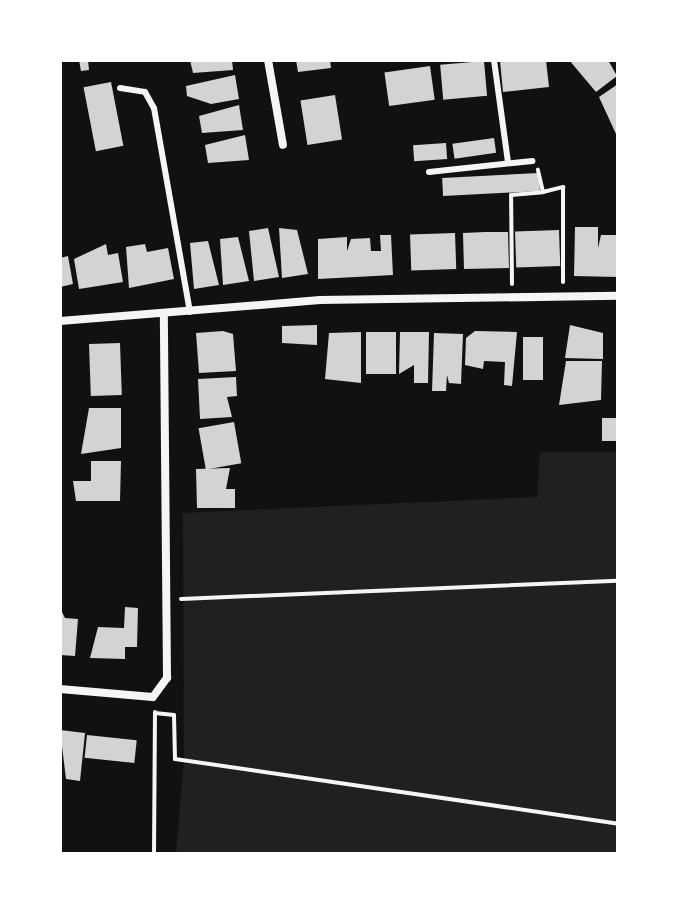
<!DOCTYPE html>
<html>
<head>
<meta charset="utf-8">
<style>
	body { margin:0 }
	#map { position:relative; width:678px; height:914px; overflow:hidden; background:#111; font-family:Raleway,sans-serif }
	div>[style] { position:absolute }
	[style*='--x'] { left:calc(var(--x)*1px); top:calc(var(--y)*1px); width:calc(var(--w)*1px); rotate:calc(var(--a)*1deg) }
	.green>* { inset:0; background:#202020 }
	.building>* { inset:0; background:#d3d3d3; transform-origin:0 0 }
	.path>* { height:4px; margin:-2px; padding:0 2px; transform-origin:2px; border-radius:2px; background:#f5f5f5 }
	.service>* { height:6px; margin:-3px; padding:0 3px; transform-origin:3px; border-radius:3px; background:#f5f5f5 }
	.minor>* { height:8px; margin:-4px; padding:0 4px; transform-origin:4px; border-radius:4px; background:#f5f5f5 }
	span { translate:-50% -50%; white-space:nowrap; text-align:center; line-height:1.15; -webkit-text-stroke:6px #fff; paint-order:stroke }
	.frame { position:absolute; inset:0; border:62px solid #fff; pointer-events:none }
</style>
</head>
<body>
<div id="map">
	<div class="green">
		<i style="clip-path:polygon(540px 452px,618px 452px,618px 854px,176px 852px,184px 759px,183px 513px,537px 497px)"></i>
	</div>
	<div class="building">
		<i style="clip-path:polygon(79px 60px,88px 60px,89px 70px,81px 71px)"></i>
		<i style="clip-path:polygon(190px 60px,232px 60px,233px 70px,193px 73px)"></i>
		<i style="clip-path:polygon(296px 60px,330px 60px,331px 68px,298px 72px)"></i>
		<i style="clip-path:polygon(506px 60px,546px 60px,549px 87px,503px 92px,500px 61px)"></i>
		<i style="clip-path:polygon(569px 60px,608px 60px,617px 76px,596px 92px)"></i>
		<i style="left:484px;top:61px;width:35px;height:44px;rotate:85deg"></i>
		<i style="left:430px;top:66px;width:34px;height:46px;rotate:82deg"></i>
		<i style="clip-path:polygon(235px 75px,239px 99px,211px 104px,187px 96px,186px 86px)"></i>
		<i style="left:111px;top:82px;width:65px;height:28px;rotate:79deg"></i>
		<i style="clip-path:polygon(618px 84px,618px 132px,616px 134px,599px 97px)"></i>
		<i style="left:335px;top:95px;width:45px;height:35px;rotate:81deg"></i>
		<i style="clip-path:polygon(239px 105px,243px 130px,202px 133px,199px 116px)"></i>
		<i style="clip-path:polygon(245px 135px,249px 160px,208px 163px,205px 145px)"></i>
		<i style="left:494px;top:138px;width:15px;height:42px;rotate:82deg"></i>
		<i style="left:446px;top:143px;width:16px;height:33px;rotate:86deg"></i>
		<i style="left:539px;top:173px;width:18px;height:97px;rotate:87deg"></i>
		<i style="clip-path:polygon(575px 227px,598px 227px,598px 248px,601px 235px,618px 235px,618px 277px,574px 276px)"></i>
		<i style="clip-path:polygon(268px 228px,279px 277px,254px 281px,249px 231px)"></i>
		<i style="clip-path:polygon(279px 228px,297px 230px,308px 274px,282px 278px)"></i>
		<i style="left:559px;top:230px;width:36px;height:44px;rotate:88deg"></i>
		<i style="clip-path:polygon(485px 232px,508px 232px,509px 268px,464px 269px,463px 233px)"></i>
		<i style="left:455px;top:233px;width:36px;height:45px;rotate:88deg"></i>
		<i style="clip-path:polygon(380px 235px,391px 235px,393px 275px,318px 279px,318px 239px,347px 237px,347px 251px,351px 239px,370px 238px,371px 251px,381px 251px)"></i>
		<i style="clip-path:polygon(238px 237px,249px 281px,223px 285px,220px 239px)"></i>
		<i style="clip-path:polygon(208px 241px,219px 285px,194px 289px,190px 243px)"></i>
		<i style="clip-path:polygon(106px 244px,108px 255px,118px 253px,123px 282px,79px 289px,74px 259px)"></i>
		<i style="clip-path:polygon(145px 244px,147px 252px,168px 248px,174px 279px,129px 288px,126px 247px)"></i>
		<i style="clip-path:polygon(68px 256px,73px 284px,60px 287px,60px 258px)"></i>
		<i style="clip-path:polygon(317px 325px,317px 345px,282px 343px,282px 326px)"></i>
		<i style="clip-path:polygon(570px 325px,603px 333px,603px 359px,565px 358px)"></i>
		<i style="clip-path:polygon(223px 331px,233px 334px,236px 371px,199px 373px,196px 333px)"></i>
		<i style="clip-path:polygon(475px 331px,517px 332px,512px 386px,504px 385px,505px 362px,484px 361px,483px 369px,465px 365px,466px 338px)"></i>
		<i style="clip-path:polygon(361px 332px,361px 383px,325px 379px,329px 333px)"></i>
		<i style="left:366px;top:332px;width:30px;height:42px"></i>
		<i style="clip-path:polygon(400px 332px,429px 332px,428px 383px,414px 383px,414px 365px,399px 374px)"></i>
		<i style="clip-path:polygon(434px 333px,463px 334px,461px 384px,449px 383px,447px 375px,446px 391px,432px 391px)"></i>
		<i style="left:523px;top:337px;width:20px;height:43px"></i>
		<i style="left:120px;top:343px;width:52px;height:31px;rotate:88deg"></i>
		<i style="clip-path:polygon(566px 361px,602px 361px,601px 400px,559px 405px)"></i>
		<i style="clip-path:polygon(236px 377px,237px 396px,227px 397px,232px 417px,200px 419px,198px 379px)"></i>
		<i style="clip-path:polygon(89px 408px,121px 408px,121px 448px,81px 454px)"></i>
		<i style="left:602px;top:418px;width:16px;height:23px"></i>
		<i style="left:234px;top:422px;width:42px;height:36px;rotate:80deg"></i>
		<i style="clip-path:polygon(91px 461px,121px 461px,120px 501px,76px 501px,73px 481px,91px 481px)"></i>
		<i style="clip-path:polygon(230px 468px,226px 489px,235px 489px,235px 508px,197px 508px,196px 469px)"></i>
		<i style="clip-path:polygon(125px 607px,138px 608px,137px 647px,125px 647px,125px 659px,90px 658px,98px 627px,124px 628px)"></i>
		<i style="clip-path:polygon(60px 608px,65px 618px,78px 619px,75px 656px,60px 655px)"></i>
		<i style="clip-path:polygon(60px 730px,85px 733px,80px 781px,66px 779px)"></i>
		<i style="left:87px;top:735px;width:50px;height:23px;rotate:6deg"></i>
	</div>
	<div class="path">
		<i style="--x:543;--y:192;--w:21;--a:-14"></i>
		<i style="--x:563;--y:187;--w:95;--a:90"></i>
		<i style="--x:512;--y:284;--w:89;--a:-90.6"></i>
		<i style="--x:511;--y:195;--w:32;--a:-5"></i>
		<i style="--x:543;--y:192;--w:23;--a:-103"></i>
		<i style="--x:181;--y:599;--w:437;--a:-2.4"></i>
		<i style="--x:155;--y:713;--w:19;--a:6"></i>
		<i style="--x:174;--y:715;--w:44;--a:88.7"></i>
		<i style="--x:175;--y:759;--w:448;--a:8.3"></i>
		<i style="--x:154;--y:854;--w:142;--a:-89.6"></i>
	</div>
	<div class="service">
		<i style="--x:494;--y:60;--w:103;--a:82.2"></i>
		<i style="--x:120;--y:88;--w:25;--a:9"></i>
		<i style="--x:145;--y:92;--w:18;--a:61"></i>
		<i style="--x:154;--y:108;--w:207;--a:80"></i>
		<i style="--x:429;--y:172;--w:104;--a:-6.1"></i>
	</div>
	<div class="minor">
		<i style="--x:268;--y:60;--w:86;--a:80"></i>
		<i style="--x:60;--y:321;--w:261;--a:-4.6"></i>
		<i style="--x:320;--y:300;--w:298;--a:-0.8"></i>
		<i style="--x:60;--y:689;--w:93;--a:4.9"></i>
		<i style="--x:153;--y:697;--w:24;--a:-54"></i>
		<i style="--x:167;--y:678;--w:364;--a:-90.5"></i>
	</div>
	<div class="frame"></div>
</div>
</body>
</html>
